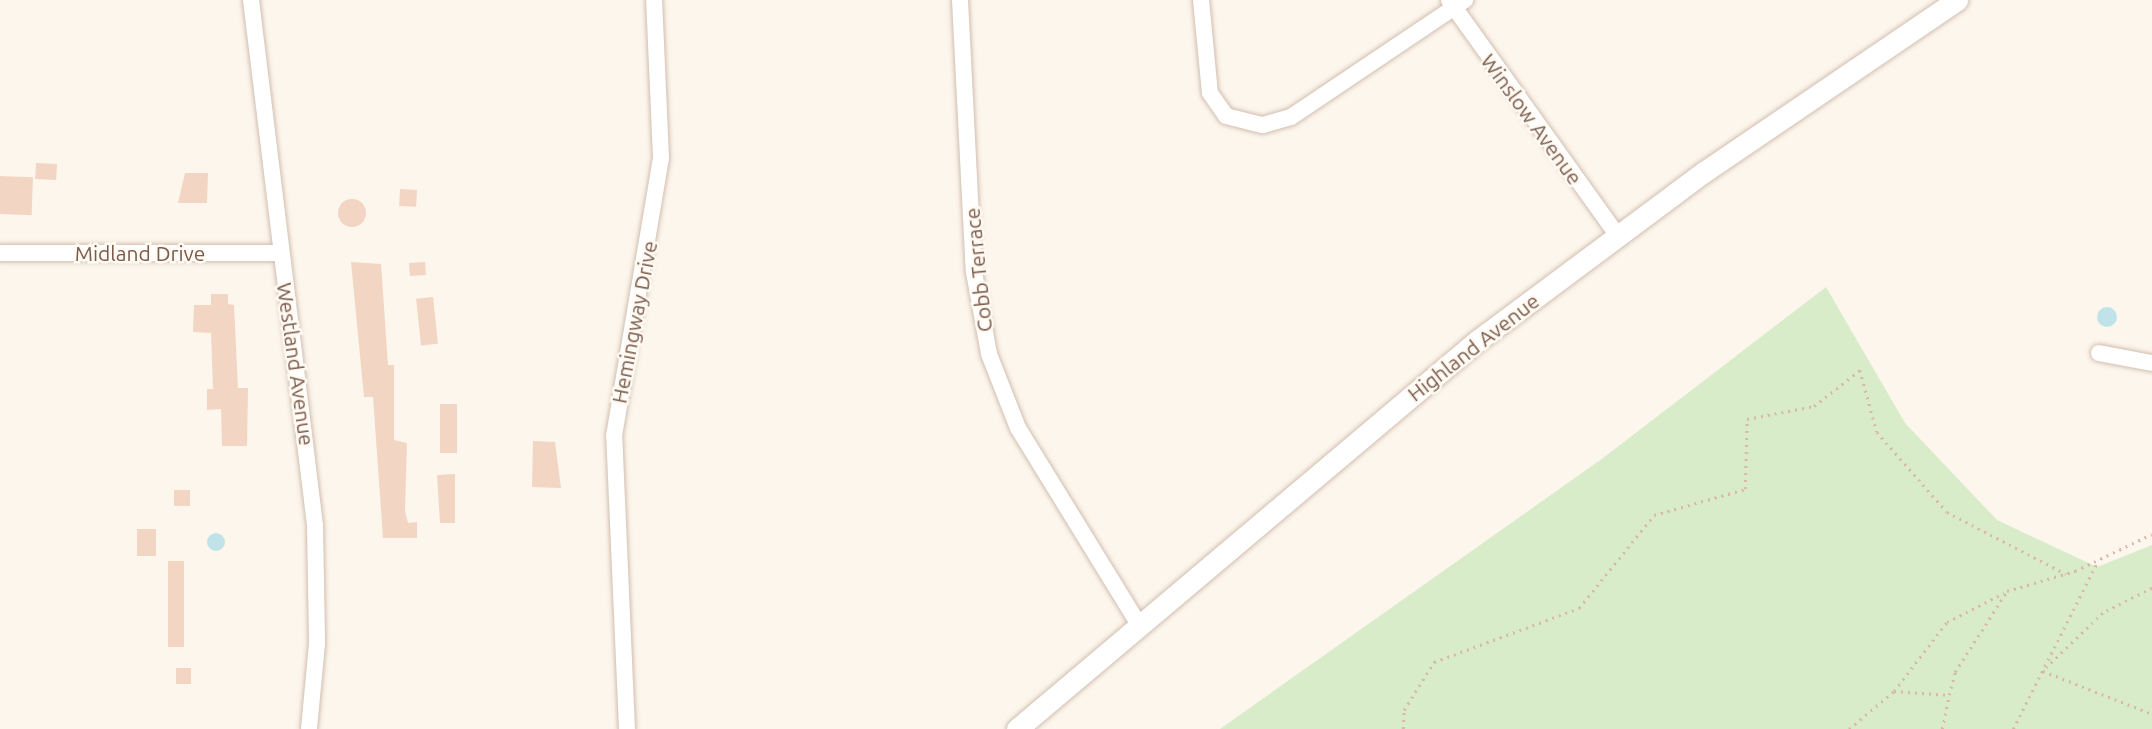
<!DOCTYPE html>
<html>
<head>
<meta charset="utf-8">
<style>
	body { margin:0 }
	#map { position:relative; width:2152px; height:729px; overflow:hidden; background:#fdf6ec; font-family:Ubuntu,sans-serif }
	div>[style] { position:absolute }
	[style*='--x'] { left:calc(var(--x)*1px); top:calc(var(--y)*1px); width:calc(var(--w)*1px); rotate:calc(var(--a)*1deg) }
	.green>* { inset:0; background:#d8ecc9 }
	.water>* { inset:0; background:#bfe3e8 }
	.round { border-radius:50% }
	.building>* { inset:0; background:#f3d5c3; transform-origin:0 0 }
	.path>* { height:2.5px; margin-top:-1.25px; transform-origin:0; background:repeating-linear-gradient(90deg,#d9b8a5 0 2px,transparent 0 7px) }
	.roads { filter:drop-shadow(0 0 2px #d1beb0) drop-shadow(0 0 2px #d1beb0) }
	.minor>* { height:16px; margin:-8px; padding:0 8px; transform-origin:8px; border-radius:8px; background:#fff }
	.tertiary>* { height:21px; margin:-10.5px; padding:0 10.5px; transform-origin:10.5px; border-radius:10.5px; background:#fff }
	span { translate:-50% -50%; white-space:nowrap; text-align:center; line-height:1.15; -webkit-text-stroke:5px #fffaf3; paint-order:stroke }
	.street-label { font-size:21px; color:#7a5c4d }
</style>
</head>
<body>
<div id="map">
	<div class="green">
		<i style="clip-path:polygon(1826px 287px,1905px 423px,1997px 520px,2097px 567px,2152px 545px,2152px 729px,1220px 729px,1603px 458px)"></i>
	</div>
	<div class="water">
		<i class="round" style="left:2097px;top:307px;width:20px;height:20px"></i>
		<i class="round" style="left:207px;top:533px;width:18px;height:18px"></i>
	</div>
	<div class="building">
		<i style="left:36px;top:163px;width:21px;height:16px;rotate:3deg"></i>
		<i style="clip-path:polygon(185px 173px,208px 173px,207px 203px,178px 203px)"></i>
		<i style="left:0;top:176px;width:33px;height:38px;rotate:2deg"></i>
		<i style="left:400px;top:189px;width:17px;height:17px;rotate:3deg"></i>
		<i class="round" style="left:338px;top:199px;width:28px;height:28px"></i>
		<i style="clip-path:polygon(351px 262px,381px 264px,388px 365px,394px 365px,394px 440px,407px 443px,405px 511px,408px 523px,417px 522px,417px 538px,383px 538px,373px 397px,364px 397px)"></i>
		<i style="left:425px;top:262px;width:13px;height:16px;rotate:86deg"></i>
		<i style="clip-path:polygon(211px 294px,228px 294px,228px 304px,234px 305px,238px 388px,248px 388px,247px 446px,222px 446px,221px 409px,207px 410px,207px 389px,213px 389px,211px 333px,193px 332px,194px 305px,211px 305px)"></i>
		<i style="left:433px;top:297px;width:47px;height:17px;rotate:84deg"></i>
		<i style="left:440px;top:404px;width:17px;height:49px"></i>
		<i style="clip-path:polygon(533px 441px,555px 442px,561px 488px,532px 487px)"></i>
		<i style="clip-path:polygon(455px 474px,455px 523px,440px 523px,437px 475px)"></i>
		<i style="left:174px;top:490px;width:16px;height:16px"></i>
		<i style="left:137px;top:529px;width:19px;height:27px"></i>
		<i style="left:168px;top:561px;width:16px;height:86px"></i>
		<i style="left:176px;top:668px;width:15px;height:16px"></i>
	</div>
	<div class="path">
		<i style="--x:2152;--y:588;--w:55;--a:153"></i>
		<i style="--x:2103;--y:613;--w:83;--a:136"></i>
		<i style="--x:2043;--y:671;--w:117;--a:21.5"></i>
		<i style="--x:1894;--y:691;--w:87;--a:-52.5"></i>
		<i style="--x:1947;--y:622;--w:64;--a:-27"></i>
		<i style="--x:1403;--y:729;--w:19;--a:-87"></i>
		<i style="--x:1404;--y:710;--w:57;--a:-58"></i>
		<i style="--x:1434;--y:662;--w:155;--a:-20.4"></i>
		<i style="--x:1579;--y:608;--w:119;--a:-51.1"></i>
		<i style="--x:1654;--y:515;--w:95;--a:-15.9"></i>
		<i style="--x:1745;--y:489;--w:70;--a:-88.4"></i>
		<i style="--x:1747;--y:419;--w:68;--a:-11"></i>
		<i style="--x:1814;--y:406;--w:58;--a:-38"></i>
		<i style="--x:1860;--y:370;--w:64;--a:74.7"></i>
		<i style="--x:1877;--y:432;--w:106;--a:48.8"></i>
		<i style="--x:1947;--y:512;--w:134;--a:27.5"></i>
		<i style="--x:1849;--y:729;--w:59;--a:-40.2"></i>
		<i style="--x:1894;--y:691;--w:55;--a:4.2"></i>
		<i style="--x:1949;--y:695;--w:24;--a:-75"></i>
		<i style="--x:1955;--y:672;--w:96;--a:-57.3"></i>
		<i style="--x:2007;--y:591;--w:71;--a:-16.4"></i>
		<i style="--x:2075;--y:571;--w:85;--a:-25.7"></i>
		<i style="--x:1942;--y:729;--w:35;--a:-78"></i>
		<i style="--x:2013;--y:729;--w:188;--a:-63.2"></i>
	</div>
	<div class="roads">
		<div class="minor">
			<i style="--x:251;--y:0;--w:529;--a:83.05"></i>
			<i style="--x:315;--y:525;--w:119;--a:89"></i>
			<i style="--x:317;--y:644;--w:85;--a:95.4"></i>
			<i style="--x:960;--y:0;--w:272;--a:87.1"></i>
			<i style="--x:974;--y:272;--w:83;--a:79.6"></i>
			<i style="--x:989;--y:354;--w:79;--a:68.6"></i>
			<i style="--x:1018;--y:428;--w:231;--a:58.4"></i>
			<i style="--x:1201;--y:0;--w:93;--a:84.5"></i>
			<i style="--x:1210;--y:93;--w:28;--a:55"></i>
			<i style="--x:1226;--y:116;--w:38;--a:14"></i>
			<i style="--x:1263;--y:125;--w:29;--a:-16"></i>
			<i style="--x:1291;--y:117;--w:210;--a:-33.9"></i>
			<i style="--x:1449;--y:0;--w:290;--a:54.4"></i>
			<i style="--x:0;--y:253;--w:280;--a:0"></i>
			<i style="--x:2099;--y:353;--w:54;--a:10.7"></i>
			<i style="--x:627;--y:729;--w:293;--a:-92.5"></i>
			<i style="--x:614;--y:436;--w:282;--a:-80.4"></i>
			<i style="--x:661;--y:158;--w:158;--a:-92.5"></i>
		</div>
		<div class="tertiary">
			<i style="--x:1017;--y:729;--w:602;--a:-40.15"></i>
			<i style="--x:1477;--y:341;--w:283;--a:-36.7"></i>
			<i style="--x:1704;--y:172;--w:306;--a:-34.2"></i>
		</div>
	</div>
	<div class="street-label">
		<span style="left:1532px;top:119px;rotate:54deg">Winslow Avenue</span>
		<span style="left:140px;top:253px">Midland Drive</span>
		<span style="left:978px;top:270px;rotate:-96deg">Cobb Terrace</span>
		<span style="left:634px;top:322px;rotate:-79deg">Hemingway Drive</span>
		<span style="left:1473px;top:347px;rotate:-38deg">Highland Avenue</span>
		<span style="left:296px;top:364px;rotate:82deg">Westland Avenue</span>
	</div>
</div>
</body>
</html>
